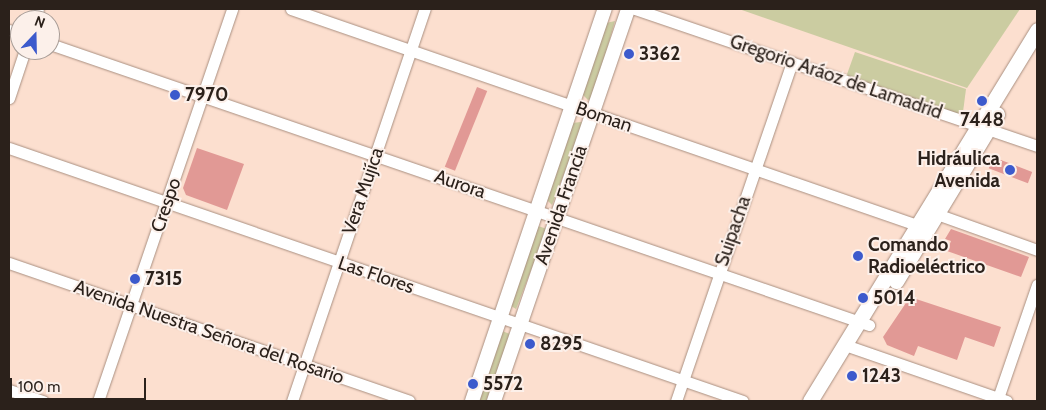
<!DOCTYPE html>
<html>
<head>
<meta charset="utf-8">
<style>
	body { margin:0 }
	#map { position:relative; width:1046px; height:410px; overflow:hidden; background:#fcdfcf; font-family:Cabin,sans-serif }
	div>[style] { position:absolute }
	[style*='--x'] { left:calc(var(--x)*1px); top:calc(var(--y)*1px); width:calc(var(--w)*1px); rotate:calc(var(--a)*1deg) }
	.green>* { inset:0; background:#cbcca1 }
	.building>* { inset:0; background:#e19995; transform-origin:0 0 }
	.roads { filter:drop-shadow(0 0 1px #a98f80) drop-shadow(0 0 1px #a98f80) }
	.minor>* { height:11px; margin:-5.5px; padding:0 5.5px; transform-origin:5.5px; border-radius:5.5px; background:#fff }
	.tertiary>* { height:14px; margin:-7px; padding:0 7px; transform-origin:7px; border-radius:7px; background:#fff }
	.secondary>* { height:15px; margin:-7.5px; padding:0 7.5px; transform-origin:7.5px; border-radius:7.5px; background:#fff }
	.dots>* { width:14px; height:14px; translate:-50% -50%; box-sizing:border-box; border:2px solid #fcf0ea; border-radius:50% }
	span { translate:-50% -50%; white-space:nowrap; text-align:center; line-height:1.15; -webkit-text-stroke:4px #fcf0ea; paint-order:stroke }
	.poi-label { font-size:19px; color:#2b211b; font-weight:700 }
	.left { translate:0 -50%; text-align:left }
	.right { translate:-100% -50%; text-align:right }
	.street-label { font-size:19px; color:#2b211b }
	.frame { position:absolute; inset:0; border:10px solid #2b211b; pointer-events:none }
	.north { position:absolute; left:10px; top:10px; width:50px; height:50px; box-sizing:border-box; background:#fcf0ea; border:1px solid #a89d97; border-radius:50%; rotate:21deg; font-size:14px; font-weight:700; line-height:20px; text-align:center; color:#2b211b }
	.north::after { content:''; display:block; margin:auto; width:18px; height:22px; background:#3c5acc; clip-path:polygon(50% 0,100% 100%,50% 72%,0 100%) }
	.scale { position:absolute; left:10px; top:378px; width:136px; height:22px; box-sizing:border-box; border:2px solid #2b211b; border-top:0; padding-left:6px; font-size:15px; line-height:18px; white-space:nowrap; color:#2b211b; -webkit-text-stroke:4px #fcf0ea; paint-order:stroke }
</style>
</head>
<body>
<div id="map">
	<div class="green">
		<i style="clip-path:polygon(739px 9px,1020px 9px,967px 88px)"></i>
		<i style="clip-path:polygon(615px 21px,593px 98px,588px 100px,582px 94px,606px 23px)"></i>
		<i style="clip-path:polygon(855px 52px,966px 89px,963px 112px,957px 114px,846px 77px)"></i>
		<i style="clip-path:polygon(581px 122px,583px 125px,552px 205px,546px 199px,572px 123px)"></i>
		<i style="clip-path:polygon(538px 226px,547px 229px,516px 309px,511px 306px)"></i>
		<i style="clip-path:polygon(502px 331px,510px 334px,490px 401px,476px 401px)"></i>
	</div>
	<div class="building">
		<i style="left:477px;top:87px;width:11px;height:86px;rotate:22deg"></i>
		<i style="clip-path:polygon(197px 148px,244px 164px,227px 210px,186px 195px,183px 188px)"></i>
		<i style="left:993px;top:157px;width:42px;height:12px;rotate:21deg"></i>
		<i style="clip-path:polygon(951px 229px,1029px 257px,1021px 277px,947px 251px,951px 241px,945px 239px)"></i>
		<i style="clip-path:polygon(910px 297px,1001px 327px,994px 347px,965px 337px,957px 360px,918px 346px,914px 356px,887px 345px,883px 337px)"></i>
	</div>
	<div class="roads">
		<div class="minor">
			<i style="--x:291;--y:9;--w:662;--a:19.04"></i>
			<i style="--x:635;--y:9;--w:425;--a:18.8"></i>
			<i style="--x:35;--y:20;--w:11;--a:-75"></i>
			<i style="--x:9;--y:30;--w:11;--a:15"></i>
			<i style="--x:50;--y:44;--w:866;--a:18.94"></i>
			<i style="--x:9;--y:98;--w:51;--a:-71.6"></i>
			<i style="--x:9;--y:148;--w:776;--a:19.02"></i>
			<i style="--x:931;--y:212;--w:113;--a:19.7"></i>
			<i style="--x:9;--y:263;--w:423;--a:19"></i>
			<i style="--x:845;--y:345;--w:171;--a:19.1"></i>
			<i style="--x:9;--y:390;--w:36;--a:18"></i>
			<i style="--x:98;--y:401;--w:414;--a:-71.1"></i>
			<i style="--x:292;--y:401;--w:414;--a:-71.3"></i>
			<i style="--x:676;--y:401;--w:358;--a:-71.1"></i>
			<i style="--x:997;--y:401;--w:123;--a:-71"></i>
		</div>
		<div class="tertiary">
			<i style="--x:472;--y:401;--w:414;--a:-71.3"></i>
			<i style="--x:494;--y:401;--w:414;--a:-71.1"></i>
		</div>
		<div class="secondary">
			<i style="--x:896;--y:281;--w:195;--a:-58.8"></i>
			<i style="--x:810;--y:401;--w:435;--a:-58.5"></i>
		</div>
	</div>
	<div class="dots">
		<i style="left:629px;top:54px;background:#3c5acc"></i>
		<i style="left:175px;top:95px;background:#3c5acc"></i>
		<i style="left:982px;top:101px;background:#3c5acc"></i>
		<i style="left:1010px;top:170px;background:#3c5acc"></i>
		<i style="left:858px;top:256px;background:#3c5acc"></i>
		<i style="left:135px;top:279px;background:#3c5acc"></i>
		<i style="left:863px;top:298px;background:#3c5acc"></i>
		<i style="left:530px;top:344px;background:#3c5acc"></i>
		<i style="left:852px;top:376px;background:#3c5acc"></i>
		<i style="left:473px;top:384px;background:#3c5acc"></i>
	</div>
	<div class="poi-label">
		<span class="left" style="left:639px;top:54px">3362</span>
		<span class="left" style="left:185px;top:95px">7970</span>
		<span style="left:982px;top:120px">7448</span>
		<span class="right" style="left:1000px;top:170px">Hidráulica<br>Avenida</span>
		<span class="left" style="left:868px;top:256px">Comando<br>Radioeléctrico</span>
		<span class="left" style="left:145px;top:279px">7315</span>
		<span class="left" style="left:873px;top:298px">5014</span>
		<span class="left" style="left:540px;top:344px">8295</span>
		<span class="left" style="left:862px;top:376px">1243</span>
		<span class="left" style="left:483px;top:384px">5572</span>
	</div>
	<div class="street-label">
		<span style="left:836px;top:77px;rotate:19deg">Gregorio Aráoz de Lamadrid</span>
		<span style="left:604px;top:117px;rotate:19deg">Boman</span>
		<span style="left:460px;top:184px;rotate:19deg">Aurora</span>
		<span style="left:363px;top:191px;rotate:-71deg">Vera Mujíca</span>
		<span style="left:166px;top:205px;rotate:-71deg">Crespo</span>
		<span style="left:561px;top:205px;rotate:-71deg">Avenida Francia</span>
		<span style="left:733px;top:231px;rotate:-71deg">Suipacha</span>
		<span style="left:376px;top:275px;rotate:19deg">Las Flores</span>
		<span style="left:209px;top:332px;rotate:19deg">Avenida Nuestra Señora del Rosario</span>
	</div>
	<div class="frame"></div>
	<div class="north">N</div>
	<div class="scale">100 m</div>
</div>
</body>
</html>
